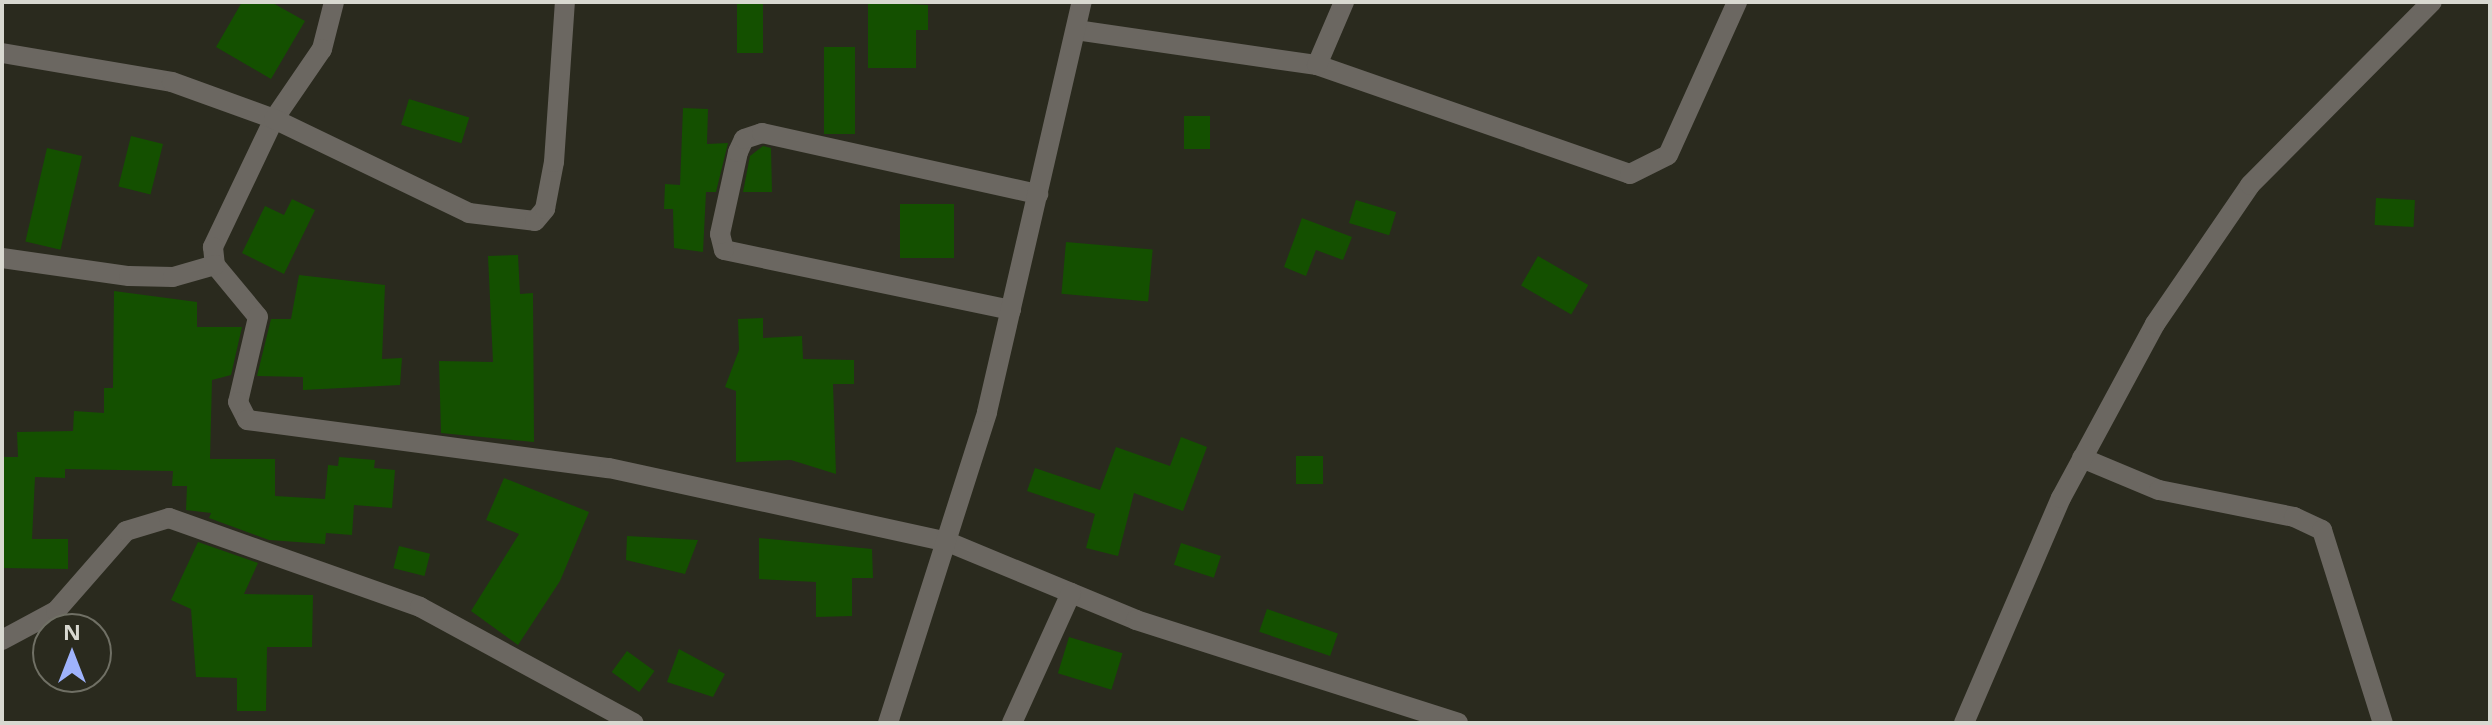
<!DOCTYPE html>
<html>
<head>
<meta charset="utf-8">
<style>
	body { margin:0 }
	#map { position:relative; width:2492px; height:725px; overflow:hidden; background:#2a2a1e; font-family:"Noto Sans",sans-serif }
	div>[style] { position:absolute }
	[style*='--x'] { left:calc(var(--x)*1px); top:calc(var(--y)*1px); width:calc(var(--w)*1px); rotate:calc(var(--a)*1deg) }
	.building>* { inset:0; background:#145000; transform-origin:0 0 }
	.minor>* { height:20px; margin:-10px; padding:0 10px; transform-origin:10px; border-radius:10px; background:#6b6761 }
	span { translate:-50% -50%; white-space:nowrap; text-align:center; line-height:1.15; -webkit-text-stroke:6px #2a2a1e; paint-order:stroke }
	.frame { position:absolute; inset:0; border:4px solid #d8d8d0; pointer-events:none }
	.north { position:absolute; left:32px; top:613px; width:80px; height:80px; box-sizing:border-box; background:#2a2a1e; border:2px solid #707065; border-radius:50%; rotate:0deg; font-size:22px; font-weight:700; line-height:32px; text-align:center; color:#d8d8d0 }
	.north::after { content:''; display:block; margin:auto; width:28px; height:36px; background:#9fb3fd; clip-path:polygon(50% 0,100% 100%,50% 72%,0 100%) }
</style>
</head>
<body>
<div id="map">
	<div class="building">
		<i style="clip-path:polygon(242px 2px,271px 2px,305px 21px,271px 79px,216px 47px)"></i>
		<i style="left:737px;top:2px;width:26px;height:51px"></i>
		<i style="clip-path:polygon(868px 2px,928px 5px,928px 30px,916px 30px,916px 68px,868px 68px)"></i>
		<i style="left:824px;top:47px;width:31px;height:87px"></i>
		<i style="left:409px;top:99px;width:63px;height:27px;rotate:17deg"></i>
		<i style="clip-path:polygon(683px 108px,708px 109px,707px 144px,728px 143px,716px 192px,706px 192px,703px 252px,674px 248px,673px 209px,664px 209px,665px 184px,680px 185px)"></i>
		<i style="left:1184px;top:116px;width:26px;height:33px"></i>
		<i style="left:131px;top:136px;width:33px;height:52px;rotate:14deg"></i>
		<i style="clip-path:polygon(763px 146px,771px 148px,772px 192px,743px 192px,750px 156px)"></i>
		<i style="left:47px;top:148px;width:36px;height:96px;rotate:13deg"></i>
		<i style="left:2376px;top:198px;width:39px;height:27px;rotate:3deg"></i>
		<i style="clip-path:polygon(292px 199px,315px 210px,284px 274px,242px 253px,265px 206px,284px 215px)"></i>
		<i style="left:1356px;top:200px;width:42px;height:24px;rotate:17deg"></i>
		<i style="left:900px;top:204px;width:54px;height:54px"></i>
		<i style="clip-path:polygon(1302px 218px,1352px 237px,1343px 260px,1316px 250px,1306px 276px,1284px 267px)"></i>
		<i style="left:1066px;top:242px;width:87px;height:52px;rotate:5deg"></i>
		<i style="clip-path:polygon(518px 255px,520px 294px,533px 293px,534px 442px,441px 433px,439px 361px,493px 362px,488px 256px)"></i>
		<i style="left:1538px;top:256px;width:58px;height:34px;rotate:30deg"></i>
		<i style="clip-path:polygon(299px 275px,385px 285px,382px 359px,402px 358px,400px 385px,303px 390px,303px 377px,257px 376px,271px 319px,291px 319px)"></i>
		<i style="clip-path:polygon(114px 291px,197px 302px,197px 327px,242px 327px,231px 375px,212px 380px,210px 459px,275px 459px,275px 496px,325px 499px,328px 465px,338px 466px,339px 457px,375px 460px,374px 468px,395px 470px,392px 508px,354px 505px,352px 535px,326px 533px,325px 544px,269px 540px,209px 518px,211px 513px,186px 510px,187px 486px,172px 486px,173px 471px,65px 469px,65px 478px,35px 477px,32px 539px,68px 539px,68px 569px,2px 568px,2px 457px,18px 457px,17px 432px,73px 431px,74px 411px,104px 413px,104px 388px,113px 388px)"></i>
		<i style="clip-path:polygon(763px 318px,763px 338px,802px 336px,803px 359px,854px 360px,854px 384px,833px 384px,836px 474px,791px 460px,736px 462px,736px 391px,725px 387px,739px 350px,738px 319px)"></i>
		<i style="clip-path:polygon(1181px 437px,1207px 447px,1183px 511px,1134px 493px,1118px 556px,1086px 548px,1095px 514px,1027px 491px,1035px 468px,1100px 490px,1116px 447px,1170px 466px)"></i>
		<i style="left:1296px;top:456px;width:27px;height:28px"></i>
		<i style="clip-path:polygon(504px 478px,589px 512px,560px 581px,518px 645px,471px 611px,519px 534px,486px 520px)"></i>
		<i style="clip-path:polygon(627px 536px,698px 540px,685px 574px,626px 560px)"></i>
		<i style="clip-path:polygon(759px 538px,872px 549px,873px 578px,852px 578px,852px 616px,816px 617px,816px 582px,759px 579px)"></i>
		<i style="clip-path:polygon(198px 542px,258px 563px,244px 594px,313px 595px,312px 647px,267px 647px,266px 711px,237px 711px,237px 678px,196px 677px,191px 609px,171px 600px)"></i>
		<i style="left:1181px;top:543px;width:42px;height:23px;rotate:18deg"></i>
		<i style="left:399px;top:546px;width:32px;height:23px;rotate:14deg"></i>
		<i style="left:1267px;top:609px;width:75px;height:24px;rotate:19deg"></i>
		<i style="left:1069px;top:637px;width:56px;height:38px;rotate:17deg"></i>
		<i style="clip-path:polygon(679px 649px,725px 674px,713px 697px,667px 682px)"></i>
		<i style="left:627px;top:651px;width:34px;height:26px;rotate:36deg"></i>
	</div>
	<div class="minor">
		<i style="--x:334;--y:2;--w:49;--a:104.3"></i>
		<i style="--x:322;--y:49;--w:85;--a:124.4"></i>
		<i style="--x:274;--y:119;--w:142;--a:115.5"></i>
		<i style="--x:213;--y:247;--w:18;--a:84"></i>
		<i style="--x:215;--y:265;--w:67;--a:50.4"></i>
		<i style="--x:258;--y:317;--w:87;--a:103.2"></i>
		<i style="--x:238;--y:402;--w:20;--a:63"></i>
		<i style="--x:247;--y:420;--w:365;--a:7.6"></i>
		<i style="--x:609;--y:468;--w:347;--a:12.3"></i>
		<i style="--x:948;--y:542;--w:204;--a:22.5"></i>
		<i style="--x:1136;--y:620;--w:338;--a:17.7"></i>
		<i style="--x:1076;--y:30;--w:244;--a:8.3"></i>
		<i style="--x:1317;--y:65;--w:331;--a:19.2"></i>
		<i style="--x:1630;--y:174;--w:42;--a:-26.6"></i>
		<i style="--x:1668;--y:155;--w:168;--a:-65.7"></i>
		<i style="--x:2;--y:53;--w:172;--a:9.7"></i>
		<i style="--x:172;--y:82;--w:109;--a:19.9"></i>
		<i style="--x:274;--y:119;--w:216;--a:25.7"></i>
		<i style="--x:469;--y:213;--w:66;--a:6.9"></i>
		<i style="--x:535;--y:221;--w:16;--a:-50"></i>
		<i style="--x:545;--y:209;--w:48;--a:-79.2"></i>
		<i style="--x:554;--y:162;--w:160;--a:-86.1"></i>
		<i style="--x:1317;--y:65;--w:69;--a:-66.8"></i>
		<i style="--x:2;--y:258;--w:128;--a:8.1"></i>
		<i style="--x:129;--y:276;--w:44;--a:1.3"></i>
		<i style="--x:173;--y:277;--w:44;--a:-15.9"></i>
		<i style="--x:1011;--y:310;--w:293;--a:-168.2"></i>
		<i style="--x:724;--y:250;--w:16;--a:-104"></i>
		<i style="--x:720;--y:234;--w:84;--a:-77.6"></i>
		<i style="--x:738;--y:152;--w:14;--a:-65"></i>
		<i style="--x:744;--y:139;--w:19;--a:-18"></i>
		<i style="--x:762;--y:133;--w:283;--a:12.5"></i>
		<i style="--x:2082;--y:458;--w:83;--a:22.6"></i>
		<i style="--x:2159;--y:490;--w:138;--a:11.3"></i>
		<i style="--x:2294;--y:517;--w:31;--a:25"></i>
		<i style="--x:2322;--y:530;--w:202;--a:72.5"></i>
		<i style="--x:2;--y:640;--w:61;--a:-28.2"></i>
		<i style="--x:56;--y:611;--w:106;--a:-48.8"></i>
		<i style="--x:126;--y:531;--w:45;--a:-16.8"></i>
		<i style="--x:169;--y:518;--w:266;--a:19.5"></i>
		<i style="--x:420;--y:607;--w:243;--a:28.5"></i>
		<i style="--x:888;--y:723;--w:326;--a:-72.3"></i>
		<i style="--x:987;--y:412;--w:421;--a:-77"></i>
		<i style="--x:1012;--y:723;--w:143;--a:-65.6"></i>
		<i style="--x:1964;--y:723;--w:245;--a:-66.7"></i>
		<i style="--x:2061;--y:498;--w:198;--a:-61.6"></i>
		<i style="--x:2155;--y:324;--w:168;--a:-55.6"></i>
		<i style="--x:2250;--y:185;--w:258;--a:-45.2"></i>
	</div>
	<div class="frame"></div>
	<div class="north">N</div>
</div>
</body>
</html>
